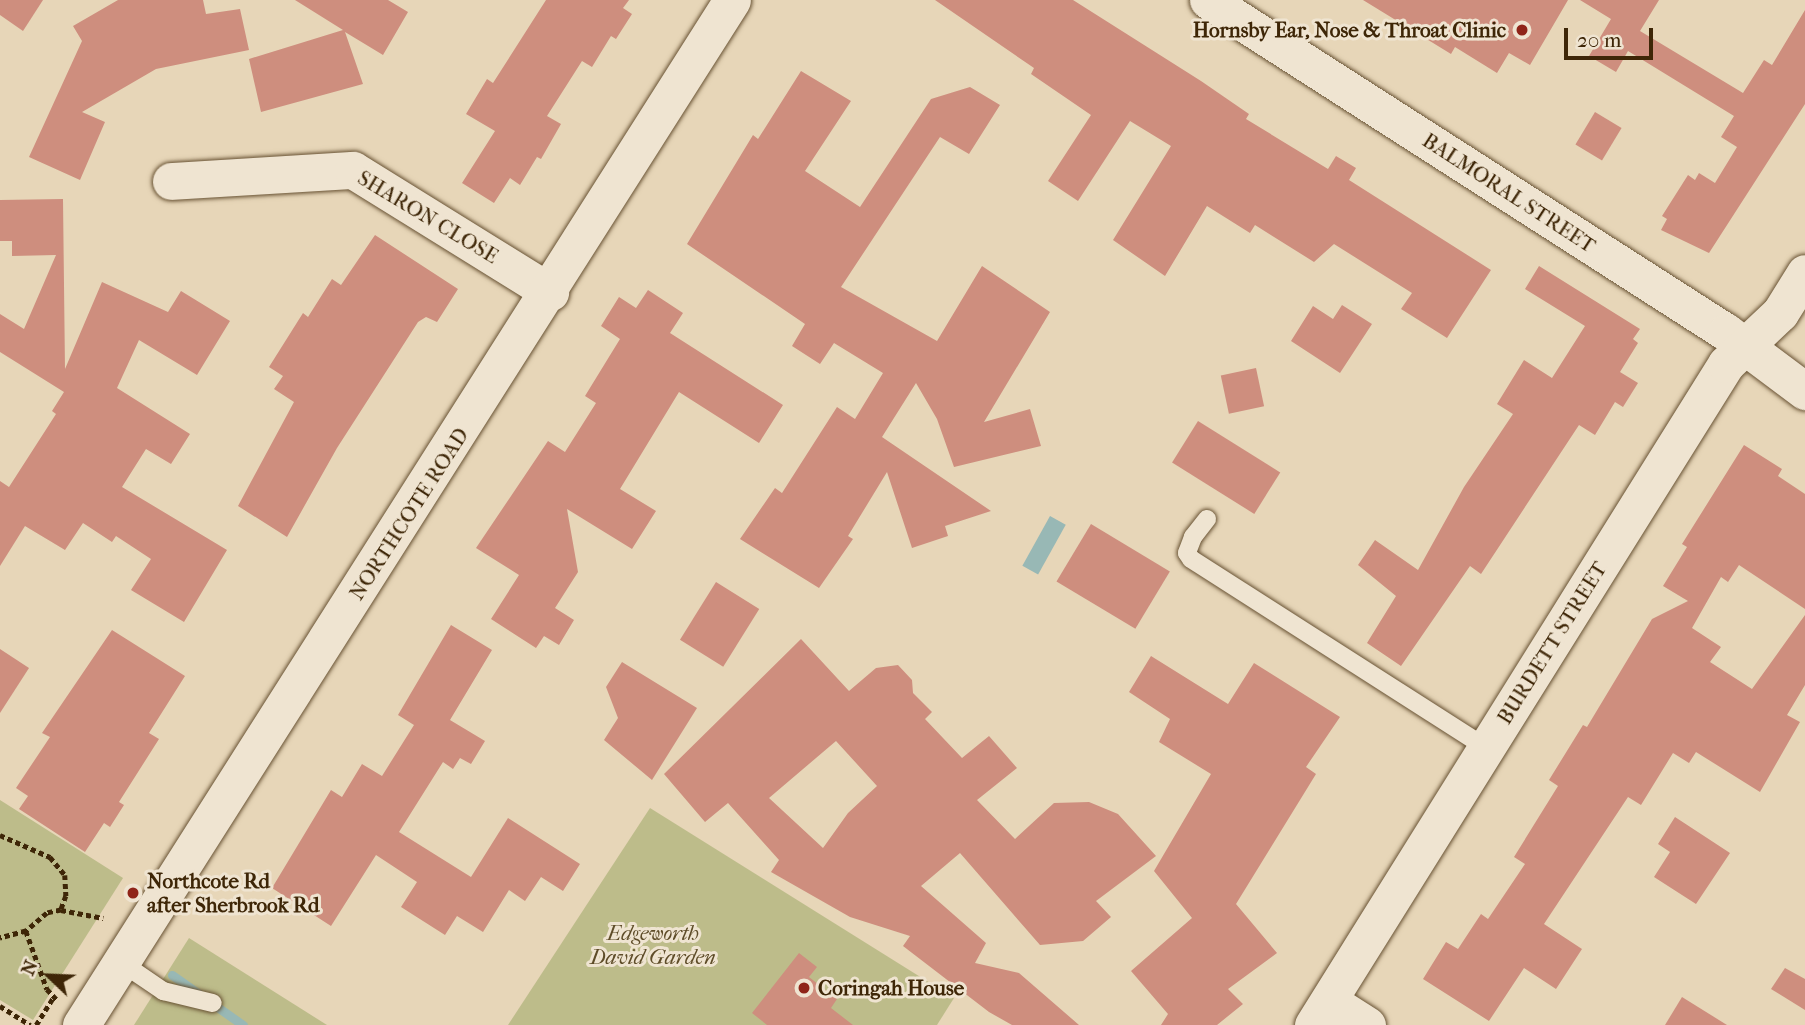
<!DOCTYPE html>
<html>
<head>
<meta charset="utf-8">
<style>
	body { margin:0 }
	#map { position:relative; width:1805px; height:1025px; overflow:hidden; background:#e7d6b8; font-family:"IM FELL French Canon",serif }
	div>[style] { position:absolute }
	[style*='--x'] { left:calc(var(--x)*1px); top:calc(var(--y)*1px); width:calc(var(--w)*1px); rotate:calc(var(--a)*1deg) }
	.green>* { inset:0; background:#bdbc8a }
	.water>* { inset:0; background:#98b8b5; transform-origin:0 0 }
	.stream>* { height:9px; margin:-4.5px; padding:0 4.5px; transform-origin:4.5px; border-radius:4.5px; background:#98b8b5 }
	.building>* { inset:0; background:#ce8e7e; transform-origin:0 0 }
	.path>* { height:4.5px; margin-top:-2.25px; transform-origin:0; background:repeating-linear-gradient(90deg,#3e2607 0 5px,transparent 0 8.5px) }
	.roads { filter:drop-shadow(0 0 2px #685233) drop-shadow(0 0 2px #685233) }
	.lane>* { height:18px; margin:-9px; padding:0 9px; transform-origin:9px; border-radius:9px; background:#efe4d1 }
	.street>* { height:37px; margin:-18.5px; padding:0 18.5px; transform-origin:18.5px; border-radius:18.5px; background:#efe4d1 }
	.dots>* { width:19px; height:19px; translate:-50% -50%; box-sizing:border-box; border:4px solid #efe4d1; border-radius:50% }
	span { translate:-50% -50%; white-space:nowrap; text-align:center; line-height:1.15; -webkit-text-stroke:6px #efe4d1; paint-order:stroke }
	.poi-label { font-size:21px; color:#3e2607; font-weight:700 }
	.right { translate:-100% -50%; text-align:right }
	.left { translate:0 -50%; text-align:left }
	.street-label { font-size:21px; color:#3e2607 }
	.park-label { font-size:21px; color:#5e4c28; font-style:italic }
	.north { position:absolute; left:14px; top:941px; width:70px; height:70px; -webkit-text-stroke:5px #efe4d1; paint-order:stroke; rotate:293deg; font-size:19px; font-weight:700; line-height:28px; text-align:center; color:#3e2607 }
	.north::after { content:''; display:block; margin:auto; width:24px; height:32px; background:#3e2607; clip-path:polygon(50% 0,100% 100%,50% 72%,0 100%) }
	.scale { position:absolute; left:1564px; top:28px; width:89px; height:32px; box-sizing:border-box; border:4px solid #3e2607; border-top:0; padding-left:9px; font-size:21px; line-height:24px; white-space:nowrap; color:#3e2607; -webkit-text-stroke:5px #efe4d1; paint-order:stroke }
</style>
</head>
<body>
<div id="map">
	<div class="green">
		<i style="clip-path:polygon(0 800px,123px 878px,33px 1020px,0 1000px)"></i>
		<i style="clip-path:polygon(650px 808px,954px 998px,937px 1025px,508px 1025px)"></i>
		<i style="clip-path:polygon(189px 938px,327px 1025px,134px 1025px)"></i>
	</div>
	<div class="water">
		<i style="left:1050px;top:516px;width:18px;height:57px;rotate:29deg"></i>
	</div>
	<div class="stream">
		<i style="--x:172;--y:975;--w:87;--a:35.2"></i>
	</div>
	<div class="building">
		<i style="clip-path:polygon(0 0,43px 0,23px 31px,0 15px)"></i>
		<i style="clip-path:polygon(118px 0,203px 0,206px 14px,240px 9px,249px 50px,156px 69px,82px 112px,105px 122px,80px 180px,29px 157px,82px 41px,73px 26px)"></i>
		<i style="clip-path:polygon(295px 0,388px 0,408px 12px,383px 55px,345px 32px,363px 84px,261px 112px,249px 59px,343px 30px)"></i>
		<i style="clip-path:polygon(546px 0,629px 0,623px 8px,632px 14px,616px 39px,611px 36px,592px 67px,582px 61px,547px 116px,561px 124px,541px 159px,537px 157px,520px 185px,510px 178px,494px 203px,462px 183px,495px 131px,466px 114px,487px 79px,493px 83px)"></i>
		<i style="clip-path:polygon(935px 0,1073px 0,1201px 81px,1249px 114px,1246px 119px,1328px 169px,1336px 156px,1356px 168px,1349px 180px,1491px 270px,1447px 338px,1401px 309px,1412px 293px,1334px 244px,1314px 262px,1255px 225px,1250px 233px,1207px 206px,1165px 276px,1113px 240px,1171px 146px,1130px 121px,1078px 201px,1048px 181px,1091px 115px,1031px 74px,1034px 68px)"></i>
		<i style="clip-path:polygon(1363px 0,1568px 0,1530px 65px,1509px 53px,1497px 73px,1455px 47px,1451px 54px)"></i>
		<i style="clip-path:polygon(1580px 0,1659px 0,1640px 31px,1743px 93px,1764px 60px,1772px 65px,1805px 10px,1805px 104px,1709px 253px,1661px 230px,1667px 219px,1662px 216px,1688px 175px,1695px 180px,1699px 173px,1715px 183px,1737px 147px,1721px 137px,1734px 116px,1628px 51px,1616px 72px,1589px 56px,1611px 19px)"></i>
		<i style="clip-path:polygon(801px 71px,851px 101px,805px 171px,860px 207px,931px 99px,970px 87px,1000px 105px,969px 154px,940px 137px,841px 287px,937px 341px,982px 266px,1050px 312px,984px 422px,1030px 409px,1041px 446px,954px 467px,937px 419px,916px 383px,882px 437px,991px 511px,945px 526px,948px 536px,912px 548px,887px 472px,848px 536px,853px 539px,819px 588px,740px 539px,775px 488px,782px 493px,837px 407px,855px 419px,883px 373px,834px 343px,820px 364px,792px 346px,805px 324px,687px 244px,753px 135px,758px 139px)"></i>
		<i style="left:1595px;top:112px;width:31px;height:38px;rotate:31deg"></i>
		<i style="clip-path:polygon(63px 199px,65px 369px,102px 282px,168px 312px,181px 291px,230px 321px,197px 375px,139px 340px,117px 388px,190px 434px,171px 464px,146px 449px,122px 487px,227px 550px,184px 622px,131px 590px,151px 559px,116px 536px,112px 542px,83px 523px,65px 550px,25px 526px,0 566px,0 481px,9px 487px,56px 414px,52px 411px,64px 392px,0 352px,0 314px,24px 329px,56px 255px,12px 256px,12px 241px,0 241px,0 200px)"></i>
		<i style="clip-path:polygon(375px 235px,458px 289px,437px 322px,426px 317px,418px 322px,337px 448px,287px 537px,238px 506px,294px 402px,274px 389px,283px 376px,269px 367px,303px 313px,308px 317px,332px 279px,341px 285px)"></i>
		<i style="clip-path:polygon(1539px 266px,1640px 329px,1633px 339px,1638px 343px,1620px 372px,1638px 383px,1623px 407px,1615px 402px,1595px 435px,1579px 425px,1481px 574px,1470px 566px,1401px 666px,1367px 643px,1396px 596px,1358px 565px,1375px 540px,1418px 570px,1464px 487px,1513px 414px,1497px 404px,1524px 360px,1552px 378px,1585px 326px,1525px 289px)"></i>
		<i style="clip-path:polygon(648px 290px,683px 313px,670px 333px,783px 405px,759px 443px,679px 392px,620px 489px,656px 511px,632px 549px,567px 509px,578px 572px,555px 608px,574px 620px,559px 645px,544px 636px,536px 648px,491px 619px,519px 575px,476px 548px,548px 441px,565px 452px,596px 403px,585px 396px,620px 339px,601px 326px,619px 297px,636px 308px)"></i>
		<i style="clip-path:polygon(1342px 305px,1372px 324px,1340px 373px,1291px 341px,1313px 306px,1333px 319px)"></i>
		<i style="left:1256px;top:368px;width:39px;height:36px;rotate:78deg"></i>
		<i style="left:1198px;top:421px;width:97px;height:49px;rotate:32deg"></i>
		<i style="clip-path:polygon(1744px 445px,1782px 469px,1778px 476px,1805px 494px,1805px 609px,1739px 565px,1728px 582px,1721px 577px,1692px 628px,1721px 647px,1710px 662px,1752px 689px,1805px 615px,1805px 685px,1787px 715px,1800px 722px,1760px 792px,1696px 752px,1689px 763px,1673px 753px,1641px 805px,1628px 797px,1544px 924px,1582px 949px,1556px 989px,1524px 968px,1489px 1021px,1423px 979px,1446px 942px,1458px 949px,1481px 914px,1488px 919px,1525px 864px,1514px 857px,1558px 786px,1549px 780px,1583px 725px,1587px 727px,1652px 619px,1688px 601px,1663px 586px,1687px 547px,1682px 544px)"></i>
		<i style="left:1091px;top:524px;width:92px;height:67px;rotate:31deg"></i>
		<i style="left:716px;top:582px;width:51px;height:68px;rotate:32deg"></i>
		<i style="clip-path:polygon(451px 625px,492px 650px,450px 720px,485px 741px,471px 764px,460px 758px,453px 769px,443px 762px,399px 832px,471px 877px,508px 818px,580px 864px,563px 891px,541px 877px,525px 901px,509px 890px,483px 932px,457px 916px,445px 935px,401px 907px,417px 882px,376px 855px,331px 926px,272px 888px,331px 790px,342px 797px,362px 764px,382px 776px,414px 725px,398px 715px)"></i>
		<i style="clip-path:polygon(112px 630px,185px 676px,149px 733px,159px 739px,119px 802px,124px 805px,110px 827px,104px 823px,85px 852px,19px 809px,28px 796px,16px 788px,50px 737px,42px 733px)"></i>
		<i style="clip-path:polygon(evenodd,801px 639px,849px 691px,876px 668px,898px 665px,912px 680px,913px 693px,932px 712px,925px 719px,962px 758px,989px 736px,1017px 768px,977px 800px,1015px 839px,1054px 803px,1089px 802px,1118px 814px,1156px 856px,1096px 901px,1111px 917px,1083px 941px,1040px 945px,960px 853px,921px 886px,986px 943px,975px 963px,1019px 973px,1079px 1025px,1012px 1025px,989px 1012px,903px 946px,910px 936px,850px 917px,771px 872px,779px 860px,728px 803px,705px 822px,664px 774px,801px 639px,836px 741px,877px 786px,848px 813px,823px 848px,769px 798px,836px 741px)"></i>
		<i style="clip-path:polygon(0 649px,29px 668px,0 713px)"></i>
		<i style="clip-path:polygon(1151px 656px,1228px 704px,1254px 663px,1340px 717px,1306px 767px,1316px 774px,1236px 904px,1277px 953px,1228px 989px,1243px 1004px,1217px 1025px,1161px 1025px,1168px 1014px,1131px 971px,1192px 918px,1154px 871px,1211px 774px,1159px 742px,1170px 719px,1129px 692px)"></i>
		<i style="clip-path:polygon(622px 662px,697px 708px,652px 780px,604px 740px,618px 718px,606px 687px)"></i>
		<i style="clip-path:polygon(1675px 817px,1730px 853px,1696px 904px,1654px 877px,1670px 852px,1658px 844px)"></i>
		<i style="clip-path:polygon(799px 953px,817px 967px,809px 977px,837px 999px,831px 1008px,853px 1025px,767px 1025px,752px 1013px)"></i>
		<i style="clip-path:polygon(1785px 968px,1805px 979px,1805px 1010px,1771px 989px)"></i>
		<i style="clip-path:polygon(1682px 997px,1727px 1025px,1665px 1025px)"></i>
	</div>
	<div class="path">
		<i style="--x:0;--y:835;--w:55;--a:23.7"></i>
		<i style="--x:50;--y:857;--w:23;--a:50"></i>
		<i style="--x:65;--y:875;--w:21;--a:87"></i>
		<i style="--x:66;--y:896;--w:15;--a:110"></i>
		<i style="--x:61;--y:910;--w:14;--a:168"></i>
		<i style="--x:47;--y:913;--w:28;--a:139"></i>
		<i style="--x:26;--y:931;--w:27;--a:165"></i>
		<i style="--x:61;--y:910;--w:43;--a:10.8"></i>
		<i style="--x:26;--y:931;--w:62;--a:70.1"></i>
		<i style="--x:47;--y:989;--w:16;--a:47"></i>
		<i style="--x:0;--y:1006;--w:36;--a:32"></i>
		<i style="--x:36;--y:1025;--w:32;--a:-58"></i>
	</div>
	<div class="roads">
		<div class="lane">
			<i style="--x:1207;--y:519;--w:23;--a:128"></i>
			<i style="--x:1193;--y:537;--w:17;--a:111"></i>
			<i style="--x:1187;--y:553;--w:7;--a:56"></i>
			<i style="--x:1191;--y:559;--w:350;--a:32.6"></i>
			<i style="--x:122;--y:963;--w:50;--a:34.3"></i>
			<i style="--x:163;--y:991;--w:51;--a:13.5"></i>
		</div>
		<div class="street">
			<i style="--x:1208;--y:0;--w:615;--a:32.66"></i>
			<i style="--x:1726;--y:332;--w:99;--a:36.8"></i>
			<i style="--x:171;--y:181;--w:182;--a:-3.5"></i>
			<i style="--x:353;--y:170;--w:232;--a:31.8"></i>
			<i style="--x:1329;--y:1001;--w:45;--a:32.3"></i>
			<i style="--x:81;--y:1025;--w:1214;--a:-57.58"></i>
			<i style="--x:1313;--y:1025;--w:779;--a:-58"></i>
			<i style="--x:1726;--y:364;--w:74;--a:-43.4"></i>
			<i style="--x:1780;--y:313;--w:47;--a:-58"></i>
		</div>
	</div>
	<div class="dots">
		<i style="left:1522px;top:30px;background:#8f2418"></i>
		<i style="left:133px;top:893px;background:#8f2418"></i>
		<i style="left:804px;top:988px;background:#8f2418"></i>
	</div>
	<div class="poi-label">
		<span class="right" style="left:1506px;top:30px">Hornsby Ear, Nose &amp; Throat Clinic</span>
		<span class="left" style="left:147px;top:893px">Northcote Rd<br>after Sherbrook Rd</span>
		<span class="left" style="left:818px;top:988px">Coringah House</span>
	</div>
	<div class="street-label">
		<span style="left:1509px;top:193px;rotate:33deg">BALMORAL STREET</span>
		<span style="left:428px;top:217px;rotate:31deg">SHARON CLOSE</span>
		<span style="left:409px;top:514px;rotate:-57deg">NORTHCOTE ROAD</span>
		<span style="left:1552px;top:643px;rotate:-58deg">BURDETT STREET</span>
	</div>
	<div class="park-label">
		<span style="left:653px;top:945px">Edgeworth<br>David Garden</span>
	</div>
	<div class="north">N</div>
	<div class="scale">20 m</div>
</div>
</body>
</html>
